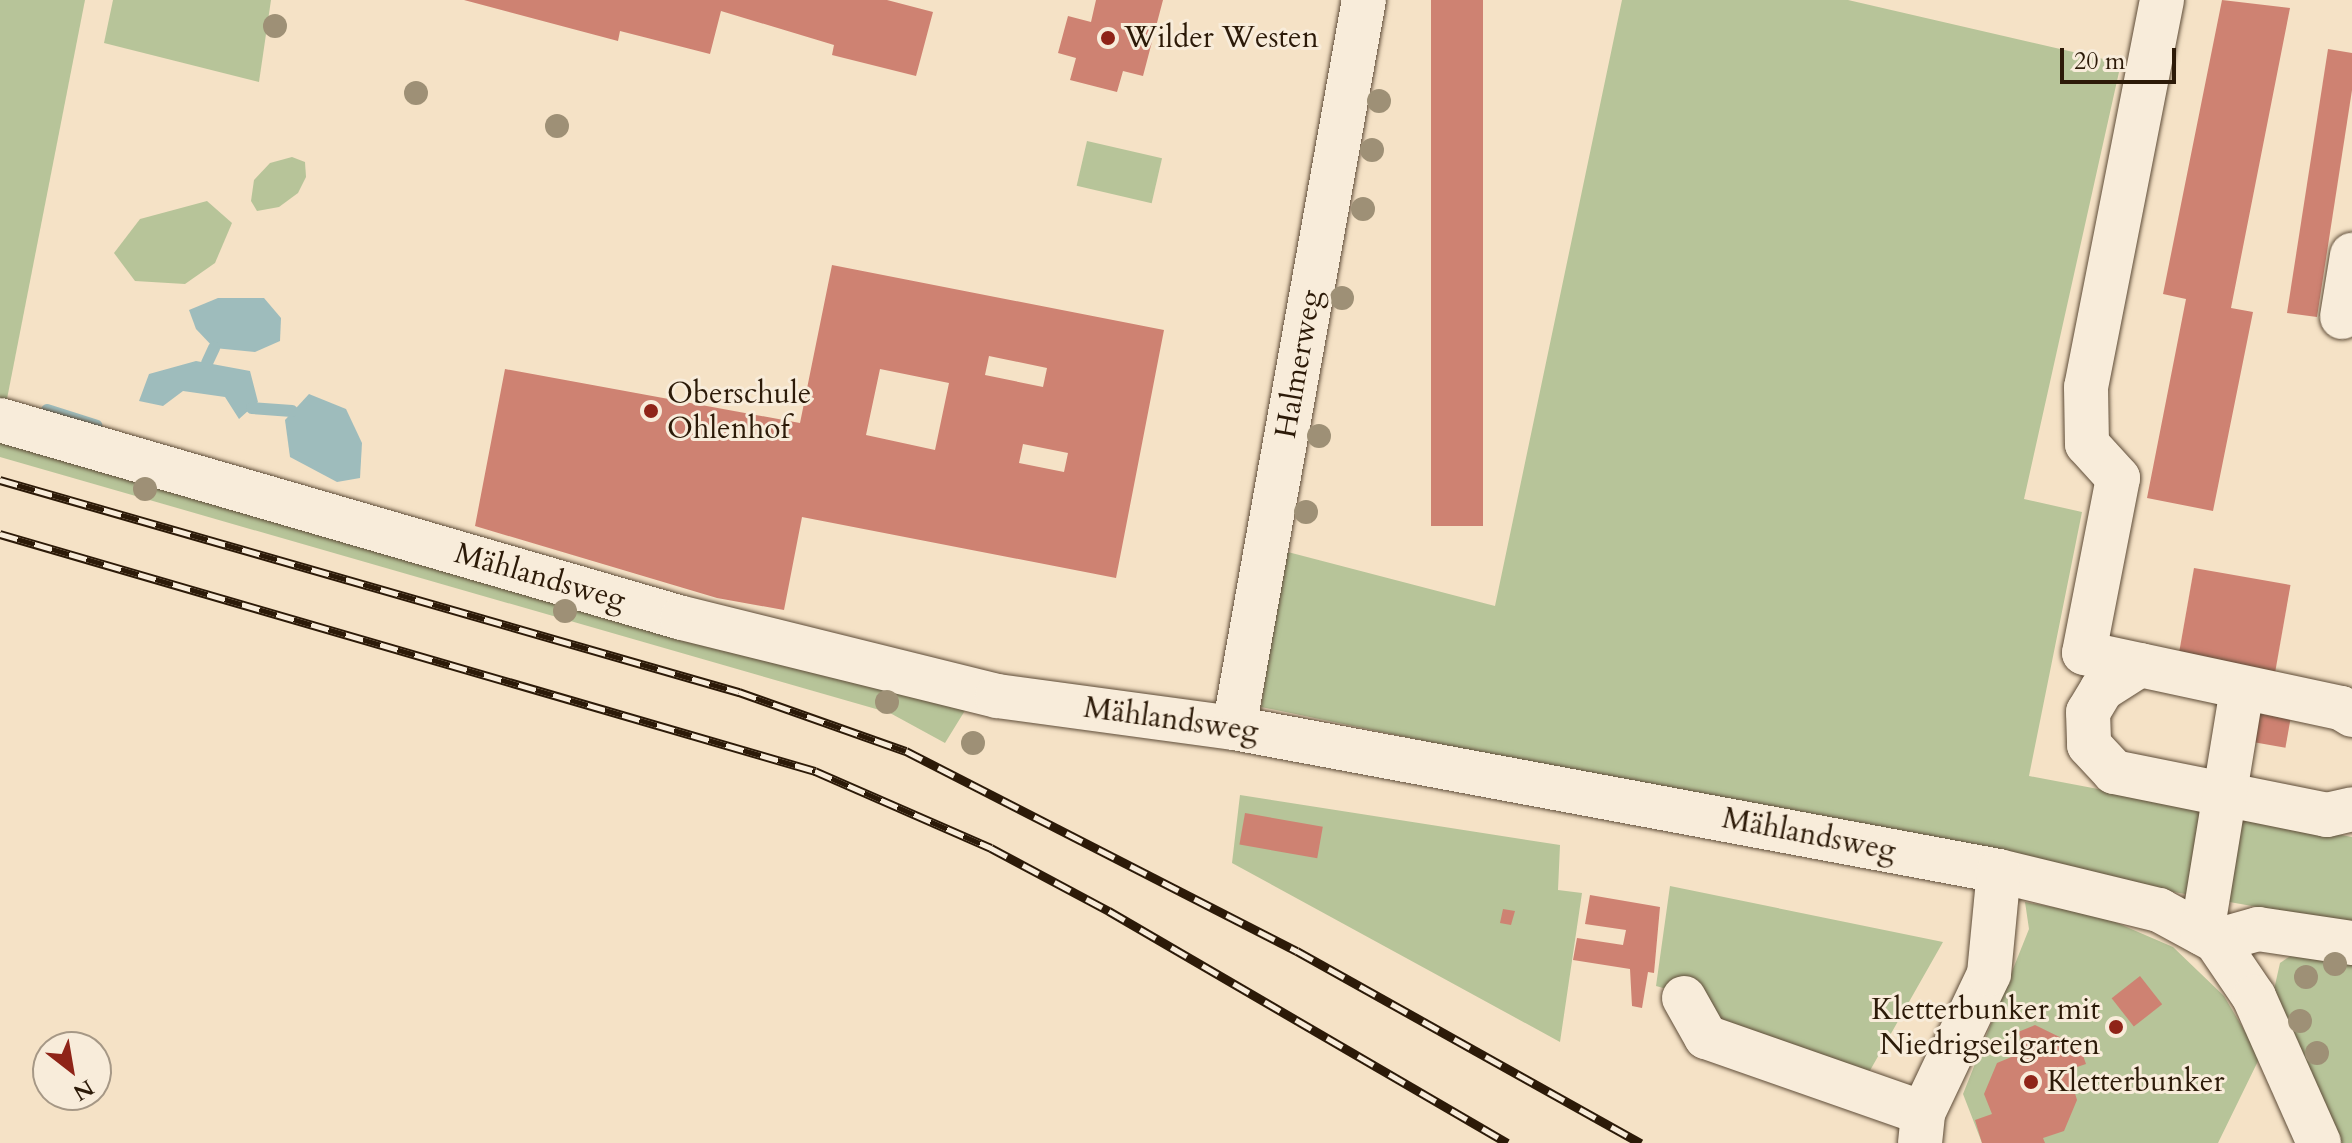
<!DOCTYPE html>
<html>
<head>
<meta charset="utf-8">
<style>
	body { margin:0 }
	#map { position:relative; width:2352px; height:1143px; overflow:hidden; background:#f5e2c6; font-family:Cardo,serif }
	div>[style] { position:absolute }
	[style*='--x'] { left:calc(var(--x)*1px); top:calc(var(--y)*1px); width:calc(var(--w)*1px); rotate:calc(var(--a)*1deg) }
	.green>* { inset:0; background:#b7c499; transform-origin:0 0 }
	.water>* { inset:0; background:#9ebcbc }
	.stream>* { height:12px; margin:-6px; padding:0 6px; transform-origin:6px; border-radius:6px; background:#9ebcbc }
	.building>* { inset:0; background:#ce8272; transform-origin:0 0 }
	.roads { filter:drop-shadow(0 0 2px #5e4c38) drop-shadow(0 0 2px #5e4c38) }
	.minor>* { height:44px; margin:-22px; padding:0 22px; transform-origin:22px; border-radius:22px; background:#f8ecda }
	.rail>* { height:9px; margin-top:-4.5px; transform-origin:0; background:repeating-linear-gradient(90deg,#f8ecda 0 18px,#2c1a08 0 36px); box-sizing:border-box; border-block:2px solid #2c1a08 }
	.trees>* { width:24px; height:24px; margin:-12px; border-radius:50%; background:#9e9076 }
	.dots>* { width:22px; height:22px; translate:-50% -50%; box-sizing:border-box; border:4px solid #f8ecda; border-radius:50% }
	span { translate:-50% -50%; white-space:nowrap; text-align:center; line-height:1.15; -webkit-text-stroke:6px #f8ecda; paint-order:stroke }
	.poi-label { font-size:30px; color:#2c1a08 }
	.left { translate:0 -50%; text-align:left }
	.right { translate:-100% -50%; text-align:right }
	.street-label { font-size:30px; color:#2c1a08 }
	.north { position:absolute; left:32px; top:1031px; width:80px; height:80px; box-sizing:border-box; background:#f8ecda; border:2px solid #a69886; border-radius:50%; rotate:149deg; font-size:22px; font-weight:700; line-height:32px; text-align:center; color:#2c1a08 }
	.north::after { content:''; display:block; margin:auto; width:28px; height:36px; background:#8f2418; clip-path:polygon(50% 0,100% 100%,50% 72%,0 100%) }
	.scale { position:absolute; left:2060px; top:48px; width:116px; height:36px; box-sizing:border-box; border:4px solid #2c1a08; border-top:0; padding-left:10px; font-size:24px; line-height:28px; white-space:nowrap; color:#2c1a08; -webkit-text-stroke:6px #f8ecda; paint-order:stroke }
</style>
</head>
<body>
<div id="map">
	<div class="green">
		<i style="clip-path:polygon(0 0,85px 0,6px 404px,0 402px)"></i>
		<i style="clip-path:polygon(113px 0,271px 0,259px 82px,104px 43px)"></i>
		<i style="clip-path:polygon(1622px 0,1848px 0,2121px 63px,2024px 499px,2082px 512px,2029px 776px,2352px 837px,2352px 924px,2012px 863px,1261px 707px,1284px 551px,1495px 606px)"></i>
		<i style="left:1087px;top:141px;width:77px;height:46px;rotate:13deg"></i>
		<i style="clip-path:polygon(292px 157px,305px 162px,306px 177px,298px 193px,279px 207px,257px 211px,251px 201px,254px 180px,270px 163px)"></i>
		<i style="clip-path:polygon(207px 201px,232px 223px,215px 263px,185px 284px,135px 281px,114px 253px,140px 219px)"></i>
		<i style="clip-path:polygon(0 437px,969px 704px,945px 743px,890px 713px,0 457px)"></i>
		<i style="clip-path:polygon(1240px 795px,1560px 845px,1558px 890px,1582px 893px,1560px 1042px,1232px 863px)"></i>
		<i style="clip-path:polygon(1670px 886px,1943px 942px,1868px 1074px,1725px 1029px,1706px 1000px,1656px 986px)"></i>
		<i style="clip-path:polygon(2025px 902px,2101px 916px,2173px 947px,2224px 996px,2260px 1057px,2218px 1143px,1982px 1143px,1963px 1094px,2029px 929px)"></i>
		<i style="clip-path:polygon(2314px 940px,2352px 946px,2352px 1143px,2339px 1143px,2271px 1003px,2280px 963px)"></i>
	</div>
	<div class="water">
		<i style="clip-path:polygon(218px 298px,264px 298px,281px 318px,280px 341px,255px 352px,214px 348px,196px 329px,189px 310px)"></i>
		<i style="clip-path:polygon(196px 361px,250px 371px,258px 402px,239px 419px,225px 397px,183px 391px,163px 406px,139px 401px,149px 374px)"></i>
		<i style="clip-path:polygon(309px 394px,346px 409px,362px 443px,360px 478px,337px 482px,290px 457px,285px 420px)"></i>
	</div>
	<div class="stream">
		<i style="--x:207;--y:363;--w:17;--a:-65"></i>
		<i style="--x:252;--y:408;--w:40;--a:4.3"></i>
		<i style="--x:47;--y:410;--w:52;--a:17.7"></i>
	</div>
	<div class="building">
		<i style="clip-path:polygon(464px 0,887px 0,933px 12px,916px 76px,832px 55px,834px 45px,721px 11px,710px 54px,620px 31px,618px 41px)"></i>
		<i style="clip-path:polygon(1096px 0,1163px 0,1143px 76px,1123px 71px,1117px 92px,1070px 80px,1076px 58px,1058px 53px,1068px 16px,1091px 22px)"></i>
		<i style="left:1431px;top:0;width:52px;height:526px"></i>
		<i style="clip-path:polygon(2222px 0,2290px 8px,2231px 308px,2253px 312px,2213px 511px,2147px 498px,2186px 299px,2163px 294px)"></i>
		<i style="clip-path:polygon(2328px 49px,2352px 53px,2352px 90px,2317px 317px,2287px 313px)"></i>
		<i style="clip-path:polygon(evenodd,832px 265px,1164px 330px,1116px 578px,802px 517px,784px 610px,717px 598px,475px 526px,505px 369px,800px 423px,832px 265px,989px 356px,1047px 368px,1043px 387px,985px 375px,989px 356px,832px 265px,880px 369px,949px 383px,935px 450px,866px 435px,880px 369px,832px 265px,1023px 444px,1068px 453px,1064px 472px,1019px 463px,1023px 444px)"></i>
		<i style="left:2194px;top:568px;width:98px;height:89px;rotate:10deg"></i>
		<i style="left:2255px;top:713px;width:36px;height:29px;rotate:10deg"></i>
		<i style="left:1245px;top:813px;width:79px;height:32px;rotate:10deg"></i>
		<i style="clip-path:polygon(1590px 895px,1660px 907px,1654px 973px,1648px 972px,1642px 1008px,1632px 1006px,1630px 969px,1573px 960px,1577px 938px,1623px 945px,1626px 930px,1585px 924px)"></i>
		<i style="clip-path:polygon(1503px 909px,1515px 911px,1511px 925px,1500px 923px)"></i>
		<i style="left:2140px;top:976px;width:36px;height:36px;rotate:52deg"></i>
		<i style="clip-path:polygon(2035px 1025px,2080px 1047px,2086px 1064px,2068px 1070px,2077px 1100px,2064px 1131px,2043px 1138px,2045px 1143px,1982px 1143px,1975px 1120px,1992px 1114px,1984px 1094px,1997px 1063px,2026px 1051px,2018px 1032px)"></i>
	</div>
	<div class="roads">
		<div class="minor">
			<i style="--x:2162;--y:0;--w:394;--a:101.1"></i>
			<i style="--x:2086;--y:387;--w:57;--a:89"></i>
			<i style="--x:2087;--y:444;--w:46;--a:47.6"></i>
			<i style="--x:2118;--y:478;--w:178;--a:101"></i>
			<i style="--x:2084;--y:653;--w:263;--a:12.1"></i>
			<i style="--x:2341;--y:708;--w:13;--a:32"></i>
			<i style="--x:2342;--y:317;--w:63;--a:-80.8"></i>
			<i style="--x:0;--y:420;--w:710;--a:16.19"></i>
			<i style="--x:682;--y:618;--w:325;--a:13.9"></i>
			<i style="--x:997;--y:696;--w:239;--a:7.7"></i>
			<i style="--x:1234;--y:728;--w:778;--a:10.59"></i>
			<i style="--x:1999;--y:871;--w:165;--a:13.7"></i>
			<i style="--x:2159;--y:910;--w:65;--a:28.5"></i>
			<i style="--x:2216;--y:941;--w:44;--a:-15.9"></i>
			<i style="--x:2258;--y:929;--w:95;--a:8.5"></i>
			<i style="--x:2140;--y:665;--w:45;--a:147.7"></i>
			<i style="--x:2102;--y:689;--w:27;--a:121"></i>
			<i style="--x:2088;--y:712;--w:33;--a:88"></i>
			<i style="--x:2089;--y:745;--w:37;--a:47"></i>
			<i style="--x:2114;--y:772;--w:217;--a:11.4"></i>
			<i style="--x:2327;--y:815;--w:26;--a:-13"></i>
			<i style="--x:1234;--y:728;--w:740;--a:-79.88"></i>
			<i style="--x:2202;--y:933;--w:247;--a:-80.7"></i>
			<i style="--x:2216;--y:941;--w:68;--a:55.8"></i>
			<i style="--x:2254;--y:997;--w:160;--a:66"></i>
			<i style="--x:1684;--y:998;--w:45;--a:60.6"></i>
			<i style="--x:1706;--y:1037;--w:230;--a:19.3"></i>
			<i style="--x:1920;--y:1143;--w:30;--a:-84"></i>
			<i style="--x:1923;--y:1113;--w:154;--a:-64.6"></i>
			<i style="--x:1989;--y:974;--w:103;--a:-84.5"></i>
		</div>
	</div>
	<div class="rail">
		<i style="--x:0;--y:480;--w:769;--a:16.01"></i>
		<i style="--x:739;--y:692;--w:177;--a:19.5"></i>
		<i style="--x:906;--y:751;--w:439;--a:27.1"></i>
		<i style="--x:1297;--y:951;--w:394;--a:29.2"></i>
		<i style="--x:0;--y:534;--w:849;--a:16.21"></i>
		<i style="--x:815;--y:771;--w:192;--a:23.6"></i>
		<i style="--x:991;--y:848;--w:134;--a:28.1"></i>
		<i style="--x:1109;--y:911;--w:461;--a:30.2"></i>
	</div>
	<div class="trees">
		<i style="left:275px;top:26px"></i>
		<i style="left:416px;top:93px"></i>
		<i style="left:1379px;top:101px"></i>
		<i style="left:557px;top:126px"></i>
		<i style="left:1372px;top:150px"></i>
		<i style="left:1363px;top:209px"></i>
		<i style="left:1342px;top:298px"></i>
		<i style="left:1319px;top:436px"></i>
		<i style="left:145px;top:489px"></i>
		<i style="left:1306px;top:512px"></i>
		<i style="left:565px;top:611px"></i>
		<i style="left:887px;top:702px"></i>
		<i style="left:973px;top:743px"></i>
		<i style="left:2335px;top:964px"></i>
		<i style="left:2306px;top:977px"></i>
		<i style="left:2300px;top:1021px"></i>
		<i style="left:2317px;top:1053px"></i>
	</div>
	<div class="dots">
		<i style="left:1108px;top:38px;background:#8f2418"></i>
		<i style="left:651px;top:411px;background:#8f2418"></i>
		<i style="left:2116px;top:1027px;background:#8f2418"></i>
		<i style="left:2031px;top:1082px;background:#8f2418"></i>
	</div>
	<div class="poi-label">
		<span class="left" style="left:1124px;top:38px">Wilder Westen</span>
		<span class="left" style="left:667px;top:411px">Oberschule<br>Ohlenhof</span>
		<span class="right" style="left:2100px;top:1027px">Kletterbunker mit<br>Niedrigseilgarten</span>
		<span class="left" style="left:2047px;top:1082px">Kletterbunker</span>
	</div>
	<div class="street-label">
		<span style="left:1299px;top:364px;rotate:-80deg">Halmerweg</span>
		<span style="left:540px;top:577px;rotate:16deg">Mählandsweg</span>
		<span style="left:1171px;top:720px;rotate:8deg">Mählandsweg</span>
		<span style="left:1809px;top:835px;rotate:11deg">Mählandsweg</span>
	</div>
	<div class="north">N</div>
	<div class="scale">20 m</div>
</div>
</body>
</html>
